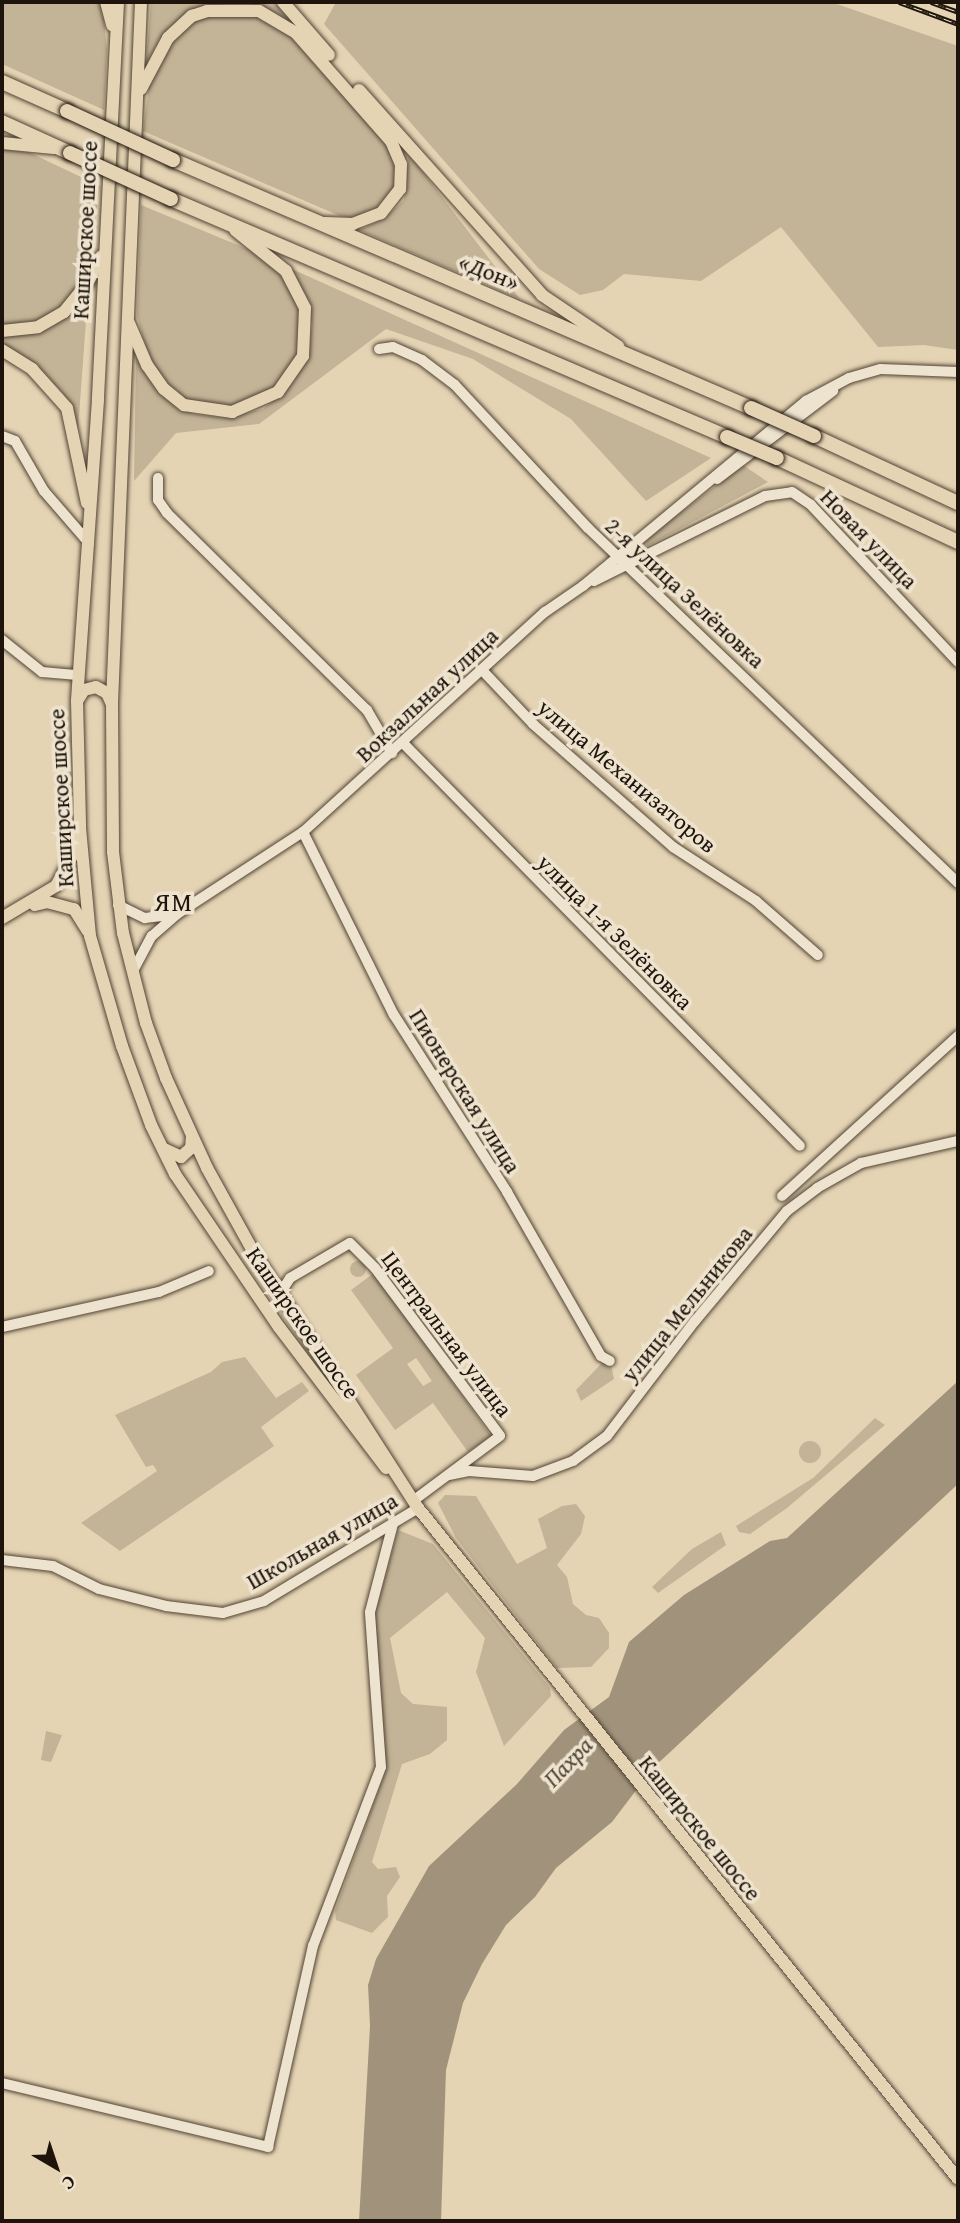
<!DOCTYPE html>
<html>
<head>
<meta charset="utf-8">
<style>
	body { margin:0 }
	#map { position:relative; width:960px; height:2223px; overflow:hidden; background:#e5d4b4; font-family:"Gentium Book Plus",serif }
	div>[style] { position:absolute }
	[style*='--x'] { left:calc(var(--x)*1px); top:calc(var(--y)*1px); width:calc(var(--w)*1px); rotate:calc(var(--a)*1deg) }
	.green>* { inset:0; background:#c3b397 }
	.round { border-radius:50% }
	.water>* { inset:0; background:#a1937b }
	.roads { filter:drop-shadow(0 0 2px #504435) drop-shadow(0 0 2px #504435) }
	.minor>* { height:10px; margin:-5px; padding:0 5px; transform-origin:5px; border-radius:5px; background:#eee3ce }
	.major>* { height:12px; margin:-6px; padding:0 6px; transform-origin:6px; border-radius:6px; background:#e5d4b4 }
	.highway>* { height:14px; margin:-7px; padding:0 7px; transform-origin:7px; border-radius:7px; background:#e5d4b4 }
	.rail>* { height:5px; margin-top:-2.5px; transform-origin:0; background:repeating-linear-gradient(90deg,#eee3ce 0 8px,#1e140b 0 16px); box-sizing:border-box; border-block:2px solid #1e140b }
	.bridges { filter:drop-shadow(0 0 2px #1e140b) drop-shadow(0 0 2px #1e140b) }
	.highway-bridge>* { height:14px; margin:-7px; padding:0 7px; transform-origin:7px; border-radius:7px; background:#e5d4b4 }
	span { translate:-50% -50%; white-space:nowrap; text-align:center; line-height:1.15; -webkit-text-stroke:7px #eee3ce; paint-order:stroke }
	.street-label { font-size:23px; color:#1e140b }
	.water-label { font-size:24px; color:#524738; font-style:italic }
	.quarter-label { font-size:26px; color:#1e140b; letter-spacing:2px }
	.frame { position:absolute; inset:0; border:4px solid #1e140b; pointer-events:none }
	.north { position:absolute; left:21px; top:2132px; width:70px; height:70px; -webkit-text-stroke:5px #eee3ce; paint-order:stroke; rotate:141deg; font-size:19px; font-weight:700; line-height:28px; text-align:center; color:#1e140b }
	.north::after { content:''; display:block; margin:auto; width:24px; height:32px; background:#1e140b; clip-path:polygon(50% 0,100% 100%,50% 72%,0 100%) }
</style>
</head>
<body>
<div id="map">
	<div class="green">
		<i style="clip-path:polygon(2px 2px,102px 2px,107px 49px,104px 110px,2px 64px)"></i>
		<i style="clip-path:polygon(151px 2px,274px 2px,292px 23px,267px 8px,241px 2px,198px 8px,160px 38px,146px 65px)"></i>
		<i style="clip-path:polygon(336px 2px,831px 2px,958px 46px,958px 350px,924px 345px,878px 347px,781px 227px,701px 281px,624px 274px,603px 290px,580px 295px,539px 269px,324px 24px)"></i>
		<i style="clip-path:polygon(213px 13px,253px 15px,275px 24px,299px 43px,386px 141px,397px 163px,397px 182px,388px 203px,355px 219px,340px 216px,143px 131px,149px 86px,162px 53px,189px 24px)"></i>
		<i style="clip-path:polygon(2px 147px,22px 149px,100px 186px,88px 272px,64px 307px,38px 323px,2px 327px)"></i>
		<i style="clip-path:polygon(409px 154px,520px 299px,359px 230px,384px 219px,404px 200px)"></i>
		<i style="clip-path:polygon(141px 205px,252px 251px,279px 270px,302px 316px,300px 353px,286px 378px,252px 404px,215px 409px,178px 396px,150px 362px,137px 316px)"></i>
		<i style="clip-path:polygon(292px 269px,711px 458px,646px 501px,571px 419px,473px 359px,386px 329px,259px 424px,176px 433px,134px 481px,136px 358px,156px 385px,193px 414px,225px 418px,263px 409px,291px 385px,308px 359px,312px 324px)"></i>
		<i style="clip-path:polygon(88px 294px,78px 430px,63px 393px,36px 366px,2px 344px,2px 336px,44px 330px)"></i>
		<i style="clip-path:polygon(743px 465px,768px 482px,640px 550px,637px 546px)"></i>
		<i class="round" style="left:350px;top:1261px;width:16px;height:16px"></i>
		<i style="clip-path:polygon(evenodd,374px 1273px,491px 1436px,468px 1452px,433px 1403px,395px 1430px,356px 1375px,393px 1348px,351px 1290px,374px 1273px,416px 1358px,432px 1381px,423px 1386px,407px 1364px,416px 1358px)"></i>
		<i style="clip-path:polygon(245px 1357px,276px 1398px,302px 1382px,309px 1391px,261px 1427px,274px 1446px,120px 1551px,81px 1523px,157px 1471px,153px 1465px,146px 1467px,115px 1415px,211px 1372px,222px 1362px)"></i>
		<i style="clip-path:polygon(603px 1362px,611px 1365px,614px 1379px,581px 1401px,576px 1390px)"></i>
		<i style="clip-path:polygon(875px 1418px,885px 1425px,787px 1508px,750px 1534px,739px 1532px,736px 1526px,813px 1478px)"></i>
		<i class="round" style="left:799px;top:1441px;width:22px;height:22px"></i>
		<i style="clip-path:polygon(445px 1495px,476px 1496px,517px 1564px,547px 1548px,538px 1519px,562px 1506px,576px 1504px,585px 1516px,581px 1534px,557px 1565px,567px 1577px,573px 1604px,586px 1615px,599px 1618px,609px 1633px,609px 1648px,591px 1667px,557px 1668px,456px 1538px,438px 1503px)"></i>
		<i style="clip-path:polygon(398px 1530px,433px 1544px,550px 1688px,551px 1696px,504px 1746px,476px 1672px,485px 1638px,447px 1592px,390px 1638px,401px 1693px,413px 1704px,447px 1707px,447px 1740px,430px 1754px,402px 1764px,372px 1862px,378px 1869px,396px 1867px,400px 1877px,387px 1896px,388px 1917px,372px 1933px,336px 1920px,335px 1911px,385px 1772px,374px 1617px)"></i>
		<i style="clip-path:polygon(721px 1532px,726px 1545px,658px 1593px,652px 1587px,692px 1549px)"></i>
		<i style="clip-path:polygon(46px 1731px,62px 1735px,51px 1762px,41px 1760px)"></i>
	</div>
	<div class="water">
		<i style="clip-path:polygon(958px 1381px,958px 1484px,653px 1768px,612px 1822px,556px 1868px,535px 1897px,506px 1925px,482px 1964px,463px 2003px,446px 2070px,441px 2221px,359px 2221px,370px 2026px,368px 1985px,376px 1959px,429px 1866px,517px 1784px,564px 1730px,609px 1697px,629px 1642px,684px 1595px,770px 1541px,787px 1538px)"></i>
	</div>
	<div class="roads">
		<div class="minor">
			<i style="--x:379;--y:349;--w:14;--a:-8"></i>
			<i style="--x:393;--y:347;--w:32;--a:24"></i>
			<i style="--x:422;--y:360;--w:41;--a:37.1"></i>
			<i style="--x:455;--y:385;--w:195;--a:47.1"></i>
			<i style="--x:588;--y:528;--w:513;--a:43.81"></i>
			<i style="--x:2;--y:436;--w:14;--a:21"></i>
			<i style="--x:15;--y:441;--w:58;--a:59.9"></i>
			<i style="--x:44;--y:491;--w:69;--a:49.1"></i>
			<i style="--x:158;--y:478;--w:22;--a:90"></i>
			<i style="--x:158;--y:500;--w:16;--a:55"></i>
			<i style="--x:167;--y:513;--w:281;--a:44.6"></i>
			<i style="--x:367;--y:710;--w:50;--a:59.8"></i>
			<i style="--x:717;--y:479;--w:146;--a:-37.2"></i>
			<i style="--x:594;--y:581;--w:191;--a:-26.4"></i>
			<i style="--x:765;--y:496;--w:27;--a:-8"></i>
			<i style="--x:792;--y:492;--w:23;--a:34"></i>
			<i style="--x:811;--y:505;--w:215;--a:46.9"></i>
			<i style="--x:2;--y:640;--w:51;--a:38.7"></i>
			<i style="--x:42;--y:672;--w:36;--a:5"></i>
			<i style="--x:482;--y:670;--w:74;--a:46.6"></i>
			<i style="--x:533;--y:724;--w:186;--a:41.3"></i>
			<i style="--x:673;--y:847;--w:99;--a:33"></i>
			<i style="--x:756;--y:901;--w:82;--a:41.1"></i>
			<i style="--x:404;--y:744;--w:564;--a:45.43"></i>
			<i style="--x:303;--y:832;--w:204;--a:63.6"></i>
			<i style="--x:394;--y:1015;--w:210;--a:57.4"></i>
			<i style="--x:507;--y:1192;--w:189;--a:60.2"></i>
			<i style="--x:601;--y:1356;--w:10;--a:29"></i>
			<i style="--x:118;--y:905;--w:30;--a:26"></i>
			<i style="--x:145;--y:918;--w:31;--a:-7"></i>
			<i style="--x:133;--y:971;--w:40;--a:-62"></i>
			<i style="--x:152;--y:936;--w:33;--a:-41"></i>
			<i style="--x:177;--y:914;--w:150;--a:-33.1"></i>
			<i style="--x:303;--y:832;--w:327;--a:-42.3"></i>
			<i style="--x:545;--y:612;--w:46;--a:-34.4"></i>
			<i style="--x:583;--y:586;--w:290;--a:-39.7"></i>
			<i style="--x:806;--y:401;--w:49;--a:-28.1"></i>
			<i style="--x:849;--y:378;--w:33;--a:-16"></i>
			<i style="--x:881;--y:369;--w:77;--a:2.2"></i>
			<i style="--x:782;--y:1196;--w:238;--a:-42.3"></i>
			<i style="--x:279;--y:1295;--w:20;--a:-57"></i>
			<i style="--x:290;--y:1278;--w:69;--a:-30.3"></i>
			<i style="--x:350;--y:1243;--w:35;--a:45"></i>
			<i style="--x:375;--y:1268;--w:209;--a:53.3"></i>
			<i style="--x:500;--y:1436;--w:107;--a:143.3"></i>
			<i style="--x:2;--y:1327;--w:161;--a:-12.6"></i>
			<i style="--x:159;--y:1292;--w:54;--a:-22.8"></i>
			<i style="--x:449;--y:1475;--w:20;--a:-11"></i>
			<i style="--x:469;--y:1471;--w:64;--a:4.5"></i>
			<i style="--x:533;--y:1476;--w:43;--a:-20.6"></i>
			<i style="--x:573;--y:1461;--w:42;--a:-36.3"></i>
			<i style="--x:607;--y:1436;--w:145;--a:-52.6"></i>
			<i style="--x:695;--y:1321;--w:143;--a:-50.1"></i>
			<i style="--x:787;--y:1211;--w:38;--a:-37"></i>
			<i style="--x:817;--y:1188;--w:51;--a:-29.6"></i>
			<i style="--x:861;--y:1163;--w:99;--a:-12.8"></i>
			<i style="--x:2;--y:1560;--w:51;--a:6.7"></i>
			<i style="--x:53;--y:1566;--w:51;--a:26.6"></i>
			<i style="--x:99;--y:1589;--w:69;--a:14.2"></i>
			<i style="--x:166;--y:1606;--w:57;--a:7"></i>
			<i style="--x:223;--y:1613;--w:43;--a:-16.3"></i>
			<i style="--x:264;--y:1601;--w:180;--a:-31.1"></i>
			<i style="--x:2;--y:2083;--w:274;--a:13.5"></i>
			<i style="--x:268;--y:2147;--w:206;--a:-77.4"></i>
			<i style="--x:313;--y:1946;--w:191;--a:-69.2"></i>
			<i style="--x:381;--y:1767;--w:155;--a:-94.1"></i>
			<i style="--x:370;--y:1612;--w:91;--a:-75.4"></i>
		</div>
		<div class="major">
			<i style="--x:106;--y:2;--w:24;--a:75"></i>
			<i style="--x:118;--y:2;--w:399;--a:92.9"></i>
			<i style="--x:98;--y:400;--w:302;--a:94"></i>
			<i style="--x:77;--y:701;--w:127;--a:88.6"></i>
			<i style="--x:80;--y:828;--w:108;--a:84.7"></i>
			<i style="--x:90;--y:936;--w:115;--a:73.8"></i>
			<i style="--x:122;--y:1046;--w:84;--a:69.8"></i>
			<i style="--x:151;--y:1125;--w:55;--a:63.9"></i>
			<i style="--x:175;--y:1174;--w:185;--a:55.8"></i>
			<i style="--x:279;--y:1327;--w:177;--a:52.8"></i>
			<i style="--x:141;--y:2;--w:703;--a:92.37"></i>
			<i style="--x:112;--y:704;--w:148;--a:89.6"></i>
			<i style="--x:113;--y:852;--w:82;--a:83"></i>
			<i style="--x:123;--y:933;--w:93;--a:75.7"></i>
			<i style="--x:146;--y:1023;--w:59;--a:70"></i>
			<i style="--x:166;--y:1078;--w:99;--a:65.5"></i>
			<i style="--x:207;--y:1168;--w:95;--a:61"></i>
			<i style="--x:253;--y:1251;--w:305;--a:57.3"></i>
			<i style="--x:418;--y:1508;--w:861;--a:51.17"></i>
			<i style="--x:283;--y:2;--w:70;--a:49"></i>
			<i style="--x:141;--y:89;--w:58;--a:-62.1"></i>
			<i style="--x:168;--y:38;--w:33;--a:-43"></i>
			<i style="--x:192;--y:16;--w:16;--a:-18"></i>
			<i style="--x:207;--y:11;--w:52;--a:0"></i>
			<i style="--x:259;--y:11;--w:43;--a:30.7"></i>
			<i style="--x:296;--y:33;--w:144;--a:48.7"></i>
			<i style="--x:391;--y:141;--w:25;--a:67"></i>
			<i style="--x:401;--y:164;--w:25;--a:92"></i>
			<i style="--x:400;--y:189;--w:31;--a:128"></i>
			<i style="--x:381;--y:213;--w:30;--a:159"></i>
			<i style="--x:353;--y:224;--w:28;--a:-178"></i>
			<i style="--x:359;--y:90;--w:275;--a:48.2"></i>
			<i style="--x:542;--y:295;--w:92;--a:33.9"></i>
			<i style="--x:2;--y:143;--w:52;--a:5.5"></i>
			<i style="--x:129;--y:323;--w:46;--a:66.8"></i>
			<i style="--x:147;--y:365;--w:29;--a:55"></i>
			<i style="--x:164;--y:389;--w:26;--a:39"></i>
			<i style="--x:184;--y:405;--w:49;--a:8.3"></i>
			<i style="--x:232;--y:412;--w:50;--a:-23.5"></i>
			<i style="--x:278;--y:392;--w:44;--a:-55.2"></i>
			<i style="--x:303;--y:356;--w:48;--a:-87.6"></i>
			<i style="--x:305;--y:308;--w:42;--a:-117.2"></i>
			<i style="--x:286;--y:271;--w:65;--a:-141.2"></i>
			<i style="--x:2;--y:331;--w:36;--a:-6"></i>
			<i style="--x:38;--y:327;--w:30;--a:-30"></i>
			<i style="--x:64;--y:312;--w:36;--a:-51"></i>
			<i style="--x:87;--y:284;--w:31;--a:-63"></i>
			<i style="--x:2;--y:350;--w:36;--a:32"></i>
			<i style="--x:32;--y:369;--w:52;--a:48.1"></i>
			<i style="--x:67;--y:408;--w:97;--a:78.1"></i>
			<i style="--x:77;--y:701;--w:13;--a:-58"></i>
			<i style="--x:84;--y:690;--w:12;--a:-14"></i>
			<i style="--x:96;--y:687;--w:13;--a:29"></i>
			<i style="--x:107;--y:693;--w:12;--a:66"></i>
			<i style="--x:35;--y:905;--w:12;--a:-14"></i>
			<i style="--x:47;--y:902;--w:28;--a:15"></i>
			<i style="--x:74;--y:909;--w:26;--a:58"></i>
			<i style="--x:2;--y:918;--w:63;--a:-30.7"></i>
			<i style="--x:56;--y:886;--w:38;--a:-62"></i>
			<i style="--x:74;--y:852;--w:15;--a:-86"></i>
			<i style="--x:164;--y:1149;--w:19;--a:25"></i>
			<i style="--x:181;--y:1157;--w:13;--a:-42"></i>
			<i style="--x:191;--y:1148;--w:11;--a:-85"></i>
		</div>
		<div class="highway">
			<i style="--x:2;--y:82;--w:71;--a:24"></i>
			<i style="--x:2;--y:122;--w:75;--a:24.5"></i>
			<i style="--x:173;--y:160;--w:629;--a:23.22"></i>
			<i style="--x:171;--y:199;--w:605;--a:23.17"></i>
			<i style="--x:814;--y:436;--w:159;--a:25"></i>
			<i style="--x:777;--y:458;--w:200;--a:24.9"></i>
		</div>
	</div>
	<div class="rail">
		<i style="--x:899;--y:2;--w:63;--a:20.4"></i>
		<i style="--x:931;--y:2;--w:29;--a:20"></i>
	</div>
	<div class="bridges">
		<div class="highway-bridge">
			<i style="--x:67;--y:111;--w:117;--a:24.8"></i>
			<i style="--x:70;--y:153;--w:111;--a:24.5"></i>
			<i style="--x:751;--y:408;--w:69;--a:24"></i>
			<i style="--x:727;--y:437;--w:54;--a:22.8"></i>
		</div>
	</div>
	<div class="street-label">
		<span style="left:85px;top:230px;rotate:-87deg">Каширское шоссе</span>
		<span style="left:489px;top:272px;rotate:22deg">«Дон»</span>
		<span style="left:869px;top:539px;rotate:46deg">Новая улица</span>
		<span style="left:685px;top:593px;rotate:43deg">2-я улица Зелёновка</span>
		<span style="left:427px;top:695px;rotate:-43deg">Вокзальная улица</span>
		<span style="left:627px;top:776px;rotate:40deg">улица Механизаторов</span>
		<span style="left:61px;top:798px;rotate:-93deg">Каширское шоссе</span>
		<span style="left:615px;top:932px;rotate:45deg">улица 1-я Зелёновка</span>
		<span style="left:465px;top:1091px;rotate:58deg">Пионерская улица</span>
		<span style="left:687px;top:1304px;rotate:-51deg">улица Мельникова</span>
		<span style="left:303px;top:1323px;rotate:55deg">Каширское шоссе</span>
		<span style="left:447px;top:1334px;rotate:53deg">Центральная улица</span>
		<span style="left:322px;top:1541px;rotate:-30deg">Школьная улица</span>
		<span style="left:700px;top:1828px;rotate:51deg">Каширское шоссе</span>
	</div>
	<div class="water-label">
		<span style="left:568px;top:1762px;rotate:-46deg">Пахра</span>
	</div>
	<div class="quarter-label">
		<span style="left:174px;top:902px">ЯМ</span>
	</div>
	<div class="frame"></div>
	<div class="north">С</div>
</div>
</body>
</html>
